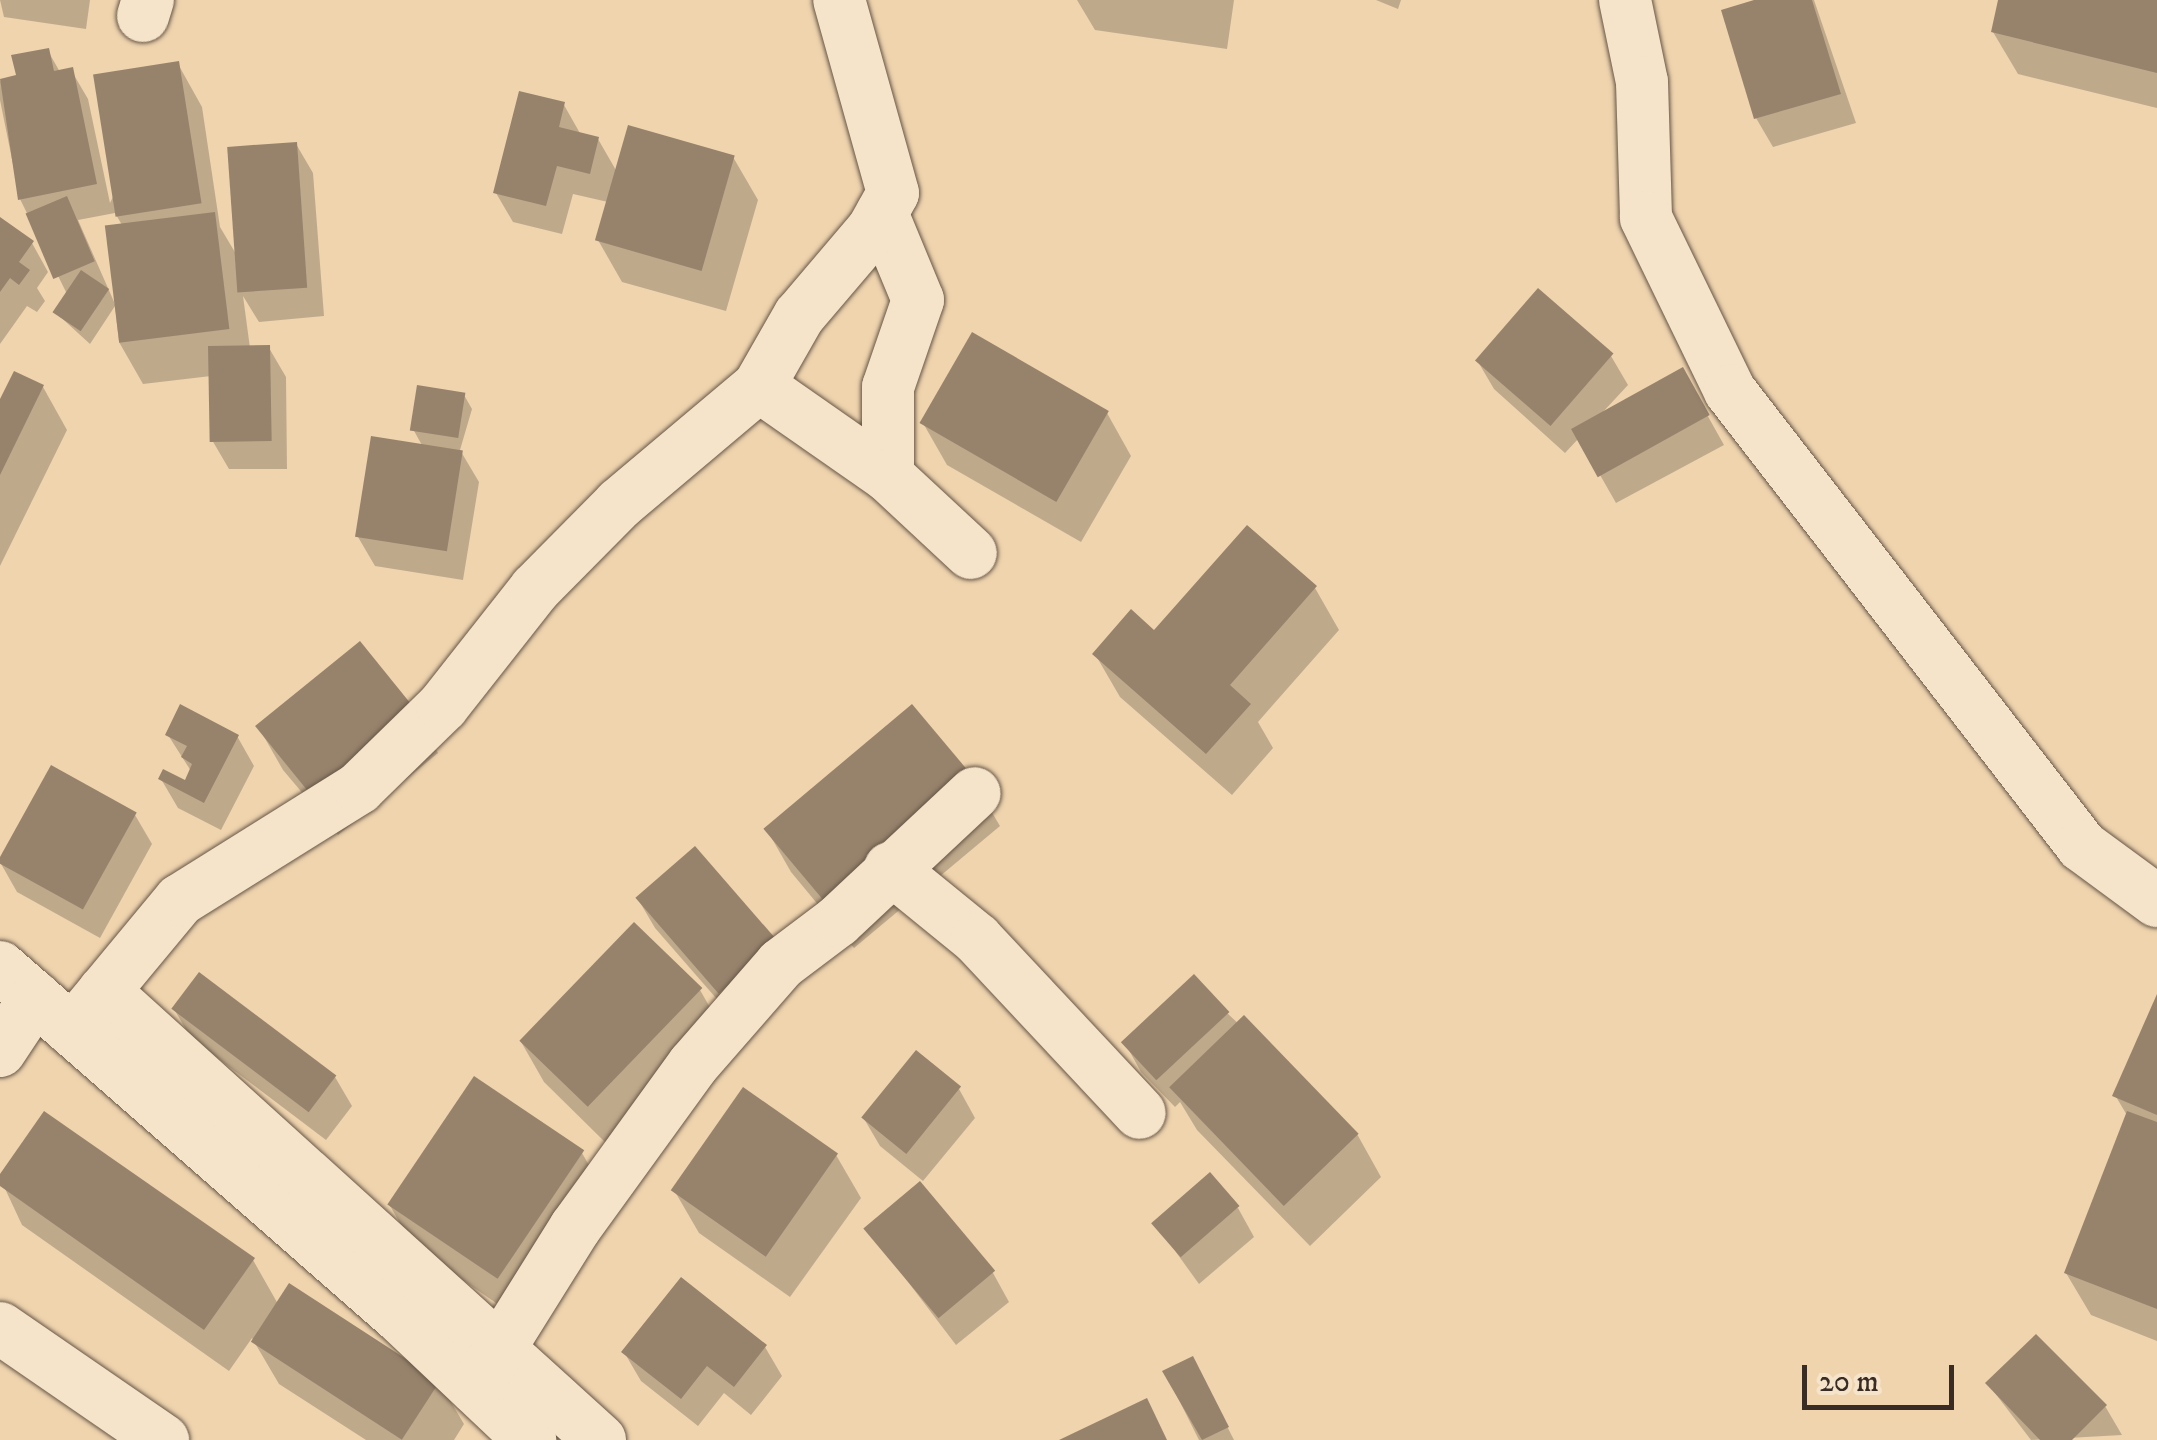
<!DOCTYPE html>
<html>
<head>
<meta charset="utf-8">
<style>
	body { margin:0 }
	#map { position:relative; width:2157px; height:1440px; overflow:hidden; background:#efd4ae; font-family:"IM FELL DW Pica",serif }
	div>[style] { position:absolute }
	[style*='--x'] { left:calc(var(--x)*1px); top:calc(var(--y)*1px); width:calc(var(--w)*1px); rotate:calc(var(--a)*1deg) }
	.shadow>* { inset:0; background:#0003 }
	.building>* { inset:0; background:#97836c; transform-origin:0 0 }
	.roads { filter:drop-shadow(0 0 2px #665647) drop-shadow(0 0 2px #665647) }
	.minor>* { height:52px; margin:-26px; padding:0 26px; transform-origin:26px; border-radius:26px; background:#f5e3ca }
	span { translate:-50% -50%; white-space:nowrap; text-align:center; line-height:1.15; -webkit-text-stroke:9px #f5e3ca; paint-order:stroke }
	.scale { position:absolute; left:1802px; top:1365px; width:152px; height:45px; box-sizing:border-box; border:5px solid #382c25; border-top:0; padding-left:12px; font-size:30px; line-height:35px; white-space:nowrap; color:#382c25; -webkit-text-stroke:8px #f5e3ca; paint-order:stroke }
</style>
</head>
<body>
<div id="map">
	<div class="shadow">
		<i style="clip-path:polygon(0 0,90px 0,86px 29px,4px 17px)"></i>
		<i style="clip-path:polygon(1077px 0,1234px 0,1227px 49px,1095px 30px)"></i>
		<i style="clip-path:polygon(1376px 0,1401px 0,1398px 9px)"></i>
		<i style="clip-path:polygon(1763px 0,1814px 0,1856px 123px,1773px 147px,1756px 118px)"></i>
		<i style="clip-path:polygon(2001px 0,2157px 0,2157px 108px,2018px 74px,1993px 32px)"></i>
		<i style="clip-path:polygon(evenodd,48px 51px,60px 72px,71px 70px,88px 99px,110px 203px,178px 64px,202px 107px,220px 227px,239px 259px,296px 144px,313px 173px,324px 316px,259px 322px,243px 296px,250px 348px,269px 348px,286px 377px,287px 469px,229px 469px,212px 440px,211px 376px,143px 384px,119px 342px,115px 306px,90px 344px,55px 312px,67px 294px,20px 199px,0 100px,0 81px,19px 77px,48px 51px,115px 213px,122px 225px,115px 304px,78px 220px,115px 213px)"></i>
		<i style="clip-path:polygon(564px 105px,581px 135px,598px 139px,617px 172px,733px 157px,758px 200px,726px 311px,622px 282px,598px 240px,608px 202px,573px 194px,562px 234px,513px 222px,496px 193px)"></i>
		<i style="clip-path:polygon(0 220px,32px 243px,48px 272px,37px 288px,45px 301px,37px 312px,27px 306px,0 344px)"></i>
		<i style="clip-path:polygon(1611px 356px,1628px 385px,1602px 413px,1682px 370px,1724px 445px,1616px 503px,1579px 438px,1565px 453px,1494px 389px,1477px 360px)"></i>
		<i style="clip-path:polygon(43px 387px,67px 430px,0 566px,0 405px)"></i>
		<i style="clip-path:polygon(464px 395px,472px 409px,460px 450px,479px 482px,463px 580px,375px 566px,358px 537px,423px 447px,413px 429px)"></i>
		<i style="clip-path:polygon(1107px 413px,1131px 456px,1081px 542px,947px 465px,923px 423px)"></i>
		<i style="clip-path:polygon(1315px 588px,1339px 630px,1258px 722px,1273px 748px,1232px 795px,1120px 697px,1095px 654px)"></i>
		<i style="clip-path:polygon(414px 710px,438px 753px,338px 835px,283px 770px,259px 728px)"></i>
		<i style="clip-path:polygon(168px 735px,237px 736px,254px 766px,221px 830px,178px 808px,161px 779px,186px 783px,191px 771px)"></i>
		<i style="clip-path:polygon(52px 769px,135px 815px,152px 844px,100px 938px,17px 892px,0 862px)"></i>
		<i style="clip-path:polygon(975px 784px,1000px 826px,854px 948px,791px 872px,767px 830px)"></i>
		<i style="clip-path:polygon(638px 899px,793px 972px,736px 1021px,655px 928px)"></i>
		<i style="clip-path:polygon(700px 990px,724px 1032px,609px 1146px,544px 1082px,520px 1040px)"></i>
		<i style="clip-path:polygon(2157px 1000px,2157px 1341px,2091px 1315px,2066px 1273px,2128px 1117px,2115px 1095px)"></i>
		<i style="clip-path:polygon(174px 1009px,335px 1077px,352px 1106px,326px 1140px,191px 1038px)"></i>
		<i style="clip-path:polygon(1227px 1013px,1357px 1134px,1381px 1177px,1310px 1246px,1197px 1130px,1180px 1102px,1175px 1107px,1141px 1072px,1125px 1043px)"></i>
		<i style="clip-path:polygon(959px 1089px,975px 1118px,923px 1181px,880px 1146px,863px 1117px)"></i>
		<i style="clip-path:polygon(582px 1153px,606px 1195px,521px 1320px,413px 1246px,389px 1204px)"></i>
		<i style="clip-path:polygon(836px 1155px,861px 1198px,790px 1297px,699px 1233px,674px 1190px)"></i>
		<i style="clip-path:polygon(0 1178px,253px 1260px,278px 1304px,439px 1382px,464px 1424px,454px 1440px,366px 1440px,279px 1384px,252px 1338px,229px 1371px,22px 1225px)"></i>
		<i style="clip-path:polygon(1238px 1208px,1254px 1237px,1199px 1284px,1155px 1223px)"></i>
		<i style="clip-path:polygon(867px 1228px,993px 1273px,1009px 1302px,956px 1345px)"></i>
		<i style="clip-path:polygon(765px 1347px,782px 1376px,751px 1415px,724px 1393px,698px 1426px,641px 1381px,624px 1352px)"></i>
		<i style="clip-path:polygon(1165px 1372px,1200px 1373px,1234px 1440px,1199px 1440px)"></i>
		<i style="clip-path:polygon(1988px 1384px,2105px 1406px,2122px 1435px,2031px 1440px)"></i>
	</div>
	<div class="building">
		<i style="clip-path:polygon(1754px 0,1812px 0,1841px 94px,1754px 119px,1721px 10px)"></i>
		<i style="clip-path:polygon(1998px 0,2157px 0,2157px 73px,1991px 32px)"></i>
		<i style="clip-path:polygon(49px 48px,54px 71px,73px 67px,97px 184px,18px 200px,0 79px,16px 75px,11px 55px)"></i>
		<i style="left:179px;top:61px;width:144px;height:87px;rotate:81deg"></i>
		<i style="clip-path:polygon(519px 91px,565px 102px,559px 127px,599px 137px,590px 174px,557px 166px,546px 206px,493px 193px)"></i>
		<i style="left:628px;top:125px;width:111px;height:120px;rotate:16deg"></i>
		<i style="left:297px;top:142px;width:146px;height:70px;rotate:86deg"></i>
		<i style="left:67px;top:196px;width:71px;height:45px;rotate:67deg"></i>
		<i style="left:215px;top:212px;width:118px;height:111px;rotate:83deg"></i>
		<i style="clip-path:polygon(0 217px,34px 241px,19px 262px,30px 270px,19px 285px,10px 278px,0 292px)"></i>
		<i style="left:81px;top:270px;width:34px;height:51px;rotate:34deg"></i>
		<i style="left:1538px;top:288px;width:100px;height:96px;rotate:41deg"></i>
		<i style="left:972px;top:332px;width:158px;height:105px;rotate:30deg"></i>
		<i style="left:270px;top:345px;width:96px;height:62px;rotate:89deg"></i>
		<i style="left:1683px;top:367px;width:55px;height:128px;rotate:61deg"></i>
		<i style="clip-path:polygon(14px 371px,44px 385px,0 475px,0 399px)"></i>
		<i style="left:417px;top:385px;width:49px;height:46px;rotate:9deg"></i>
		<i style="left:371px;top:436px;width:93px;height:102px;rotate:9deg"></i>
		<i style="clip-path:polygon(1247px 525px,1317px 586px,1230px 685px,1251px 704px,1206px 754px,1092px 654px,1131px 609px,1154px 630px)"></i>
		<i style="left:360px;top:641px;width:88px;height:135px;rotate:51deg"></i>
		<i style="clip-path:polygon(180px 704px,239px 735px,204px 803px,158px 779px,163px 769px,185px 780px,192px 764px,181px 757px,187px 746px,165px 735px)"></i>
		<i style="left:912px;top:704px;width:102px;height:194px;rotate:50deg"></i>
		<i style="left:51px;top:765px;width:98px;height:111px;rotate:29deg"></i>
		<i style="left:695px;top:846px;width:127px;height:79px;rotate:49deg"></i>
		<i style="left:634px;top:922px;width:95px;height:165px;rotate:44deg"></i>
		<i style="left:199px;top:972px;width:172px;height:46px;rotate:37deg"></i>
		<i style="left:1194px;top:974px;width:52px;height:100px;rotate:47deg"></i>
		<i style="clip-path:polygon(2157px 994px,2157px 1115px,2112px 1096px)"></i>
		<i style="left:1244px;top:1015px;width:165px;height:104px;rotate:46deg"></i>
		<i style="left:916px;top:1050px;width:58px;height:87px;rotate:39deg"></i>
		<i style="left:474px;top:1076px;width:133px;height:155px;rotate:34deg"></i>
		<i style="left:743px;top:1087px;width:116px;height:126px;rotate:35deg"></i>
		<i style="clip-path:polygon(44px 1111px,255px 1258px,204px 1330px,0 1186px,0 1174px)"></i>
		<i style="clip-path:polygon(2127px 1111px,2157px 1122px,2157px 1309px,2064px 1273px)"></i>
		<i style="left:1210px;top:1172px;width:45px;height:78px;rotate:49deg"></i>
		<i style="left:920px;top:1181px;width:117px;height:74px;rotate:50deg"></i>
		<i style="clip-path:polygon(681px 1277px,767px 1345px,734px 1387px,707px 1366px,681px 1399px,621px 1352px)"></i>
		<i style="left:289px;top:1283px;width:180px;height:70px;rotate:33deg"></i>
		<i style="clip-path:polygon(2036px 1334px,2107px 1405px,2072px 1440px,2040px 1440px,1985px 1383px)"></i>
		<i style="clip-path:polygon(1193px 1356px,1229px 1427px,1202px 1440px,1162px 1371px)"></i>
		<i style="clip-path:polygon(1147px 1398px,1167px 1440px,1059px 1440px)"></i>
	</div>
	<div class="roads">
		<div class="minor">
			<i style="--x:1625;--y:0;--w:84;--a:78.3"></i>
			<i style="--x:1642;--y:82;--w:136;--a:88.3"></i>
			<i style="--x:1646;--y:218;--w:192;--a:64.1"></i>
			<i style="--x:1730;--y:391;--w:575;--a:52.27"></i>
			<i style="--x:2082;--y:846;--w:93;--a:36.3"></i>
			<i style="--x:143;--y:16;--w:17;--a:-73"></i>
			<i style="--x:882;--y:213;--w:94;--a:67.5"></i>
			<i style="--x:918;--y:300;--w:92;--a:109"></i>
			<i style="--x:888;--y:387;--w:89;--a:90"></i>
			<i style="--x:759;--y:386;--w:157;--a:34.9"></i>
			<i style="--x:888;--y:476;--w:113;--a:42.9"></i>
			<i style="--x:890;--y:868;--w:112;--a:39.2"></i>
			<i style="--x:977;--y:939;--w:238;--a:46.9"></i>
			<i style="--x:0;--y:967;--w:533;--a:41.2"></i>
			<i style="--x:401;--y:1318;--w:178;--a:43.4"></i>
			<i style="--x:104;--y:991;--w:669;--a:42.15"></i>
			<i style="--x:72;--y:1030;--w:169;--a:-50.3"></i>
			<i style="--x:180;--y:900;--w:211;--a:-32"></i>
			<i style="--x:359;--y:788;--w:117;--a:-44.3"></i>
			<i style="--x:443;--y:706;--w:149;--a:-51.8"></i>
			<i style="--x:535;--y:589;--w:120;--a:-45.3"></i>
			<i style="--x:619;--y:504;--w:183;--a:-40.1"></i>
			<i style="--x:759;--y:386;--w:81;--a:-60.3"></i>
			<i style="--x:799;--y:316;--w:114;--a:-49.6"></i>
			<i style="--x:873;--y:229;--w:41;--a:-60.9"></i>
			<i style="--x:893;--y:193;--w:200;--a:-105.6"></i>
			<i style="--x:0;--y:1051;--w:64;--a:-56.6"></i>
			<i style="--x:0;--y:1328;--w:198;--a:34.5"></i>
			<i style="--x:475;--y:1388;--w:189;--a:-58"></i>
			<i style="--x:575;--y:1228;--w:201;--a:-54.1"></i>
			<i style="--x:693;--y:1065;--w:134;--a:-48.9"></i>
			<i style="--x:781;--y:964;--w:71;--a:-37"></i>
			<i style="--x:838;--y:921;--w:187;--a:-43.1"></i>
		</div>
	</div>
	<div class="scale">20 m</div>
</div>
</body>
</html>
